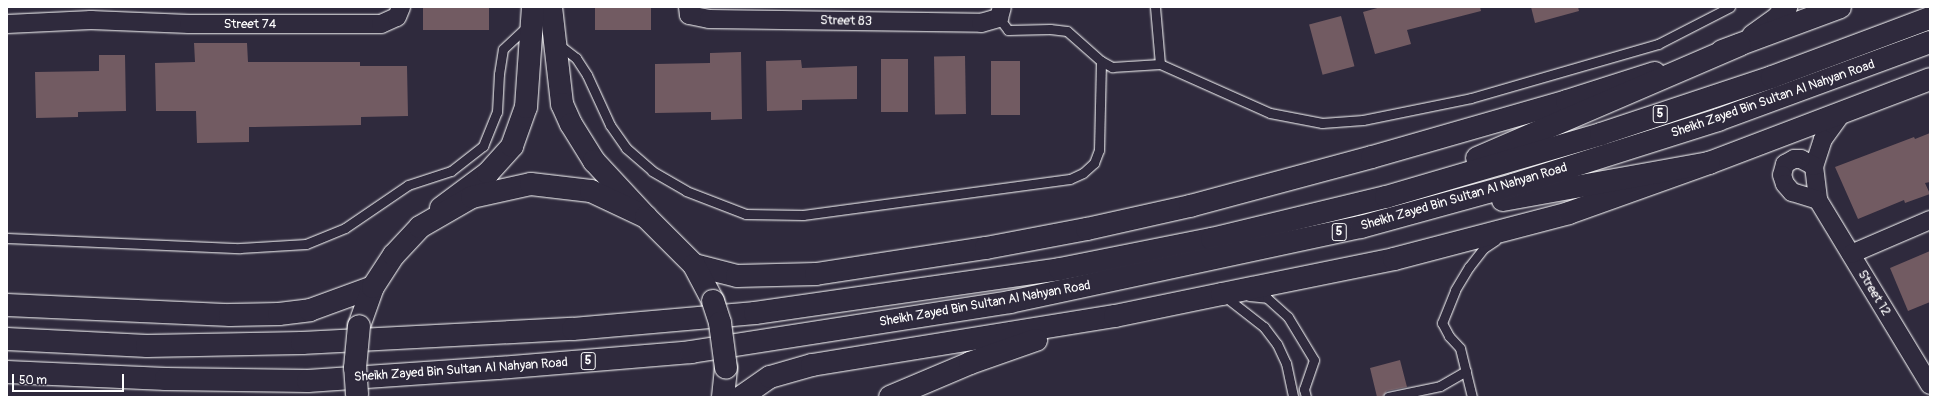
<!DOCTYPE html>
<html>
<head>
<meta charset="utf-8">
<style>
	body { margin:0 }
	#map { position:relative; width:1937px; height:404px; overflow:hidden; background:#2f2a3d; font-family:Pangolin,sans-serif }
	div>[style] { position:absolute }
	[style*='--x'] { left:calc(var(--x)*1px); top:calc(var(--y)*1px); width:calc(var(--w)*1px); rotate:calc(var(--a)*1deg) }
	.building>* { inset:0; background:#725b62; transform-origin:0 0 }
	.roads { filter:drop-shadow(0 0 1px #fff) drop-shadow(0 0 1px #fff) }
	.service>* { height:9px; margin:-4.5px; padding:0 4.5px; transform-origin:4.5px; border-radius:4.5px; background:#2f2a3d }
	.minor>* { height:18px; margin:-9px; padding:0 9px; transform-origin:9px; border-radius:9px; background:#2f2a3d }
	.tertiary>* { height:22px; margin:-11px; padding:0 11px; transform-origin:11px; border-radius:11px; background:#2f2a3d }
	.secondary>* { height:22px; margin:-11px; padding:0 11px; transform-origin:11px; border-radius:11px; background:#2f2a3d }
	.motorway>* { height:22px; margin:-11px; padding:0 11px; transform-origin:11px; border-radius:11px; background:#2f2a3d }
	.bridges { filter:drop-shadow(0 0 1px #fff) drop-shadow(0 0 1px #fff) }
	.secondary-bridge>* { height:22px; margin:-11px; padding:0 11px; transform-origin:11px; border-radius:11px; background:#2f2a3d }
	span { translate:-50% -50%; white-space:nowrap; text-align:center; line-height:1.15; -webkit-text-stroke:3.5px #2f2a3d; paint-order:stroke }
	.shield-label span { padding:1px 3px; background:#2f2a3d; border:1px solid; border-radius:3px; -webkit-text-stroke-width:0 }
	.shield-label { font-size:12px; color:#fff; font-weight:700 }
	.street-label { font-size:13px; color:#fff }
	.frame { position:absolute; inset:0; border:8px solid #fff; pointer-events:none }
	.scale { position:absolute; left:12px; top:374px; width:112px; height:18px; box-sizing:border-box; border:2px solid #fff; border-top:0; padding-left:5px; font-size:12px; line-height:14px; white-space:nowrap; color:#fff; -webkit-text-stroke:3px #2f2a3d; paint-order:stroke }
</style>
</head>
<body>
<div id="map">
	<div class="building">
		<i style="left:423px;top:7px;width:66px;height:23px"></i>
		<i style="left:595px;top:7px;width:56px;height:23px"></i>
		<i style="clip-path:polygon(1381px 7px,1480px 7px,1481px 11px,1407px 30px,1411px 44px,1375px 54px,1363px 12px)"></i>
		<i style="clip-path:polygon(1531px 7px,1578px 7px,1579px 11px,1535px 23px)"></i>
		<i style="left:1341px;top:16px;width:52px;height:33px;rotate:75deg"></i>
		<i style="clip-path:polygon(194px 43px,247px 43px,248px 62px,360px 62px,360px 66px,407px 66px,408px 116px,361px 117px,361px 125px,249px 127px,249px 142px,197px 143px,196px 111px,156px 111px,155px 63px,195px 62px)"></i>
		<i style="clip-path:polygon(741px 52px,742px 119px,711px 120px,711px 112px,655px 113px,655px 64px,710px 63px,710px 53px)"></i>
		<i style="clip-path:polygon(99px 55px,125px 55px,126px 111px,78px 112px,78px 117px,36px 118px,35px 72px,99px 71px)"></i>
		<i style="left:965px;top:56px;width:58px;height:31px;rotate:89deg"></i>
		<i style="left:881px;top:59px;width:27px;height:53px"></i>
		<i style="clip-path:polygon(801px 60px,802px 68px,857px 66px,857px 99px,802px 100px,802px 110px,767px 111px,766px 61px)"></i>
		<i style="left:991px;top:61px;width:29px;height:54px"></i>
		<i style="clip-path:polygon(1930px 133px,1930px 182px,1925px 183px,1930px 194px,1905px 203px,1904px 200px,1858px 219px,1835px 167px,1914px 137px,1915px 139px)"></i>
		<i style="clip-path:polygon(1930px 251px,1930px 302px,1908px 311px,1890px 268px)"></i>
		<i style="clip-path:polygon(1400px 360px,1407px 387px,1387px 391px,1382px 397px,1377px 397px,1370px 368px)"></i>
	</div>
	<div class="roads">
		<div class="service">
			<i style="--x:1155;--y:7;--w:57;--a:85"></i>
			<i style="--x:999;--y:18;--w:15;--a:53"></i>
			<i style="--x:1008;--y:30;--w:42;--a:-1.4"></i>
			<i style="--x:1050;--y:29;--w:17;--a:7"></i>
			<i style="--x:1067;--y:31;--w:45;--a:41.4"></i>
			<i style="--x:1101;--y:61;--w:13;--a:29"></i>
			<i style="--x:1112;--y:67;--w:48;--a:-3.6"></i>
			<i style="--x:1160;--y:64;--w:120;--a:24"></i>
			<i style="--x:1270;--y:113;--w:53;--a:10.9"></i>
			<i style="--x:1322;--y:123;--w:41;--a:-4.2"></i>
			<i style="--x:1363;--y:120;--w:110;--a:-11.5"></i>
			<i style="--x:1471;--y:98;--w:195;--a:-16.1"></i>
			<i style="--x:1658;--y:44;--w:81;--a:-27.2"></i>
			<i style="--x:558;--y:44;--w:23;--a:38"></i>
			<i style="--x:576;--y:58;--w:20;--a:57"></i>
			<i style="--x:587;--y:75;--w:55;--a:65.3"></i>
			<i style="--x:610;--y:125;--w:28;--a:55"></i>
			<i style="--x:626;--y:148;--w:35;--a:41"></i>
			<i style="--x:652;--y:171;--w:39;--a:30"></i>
			<i style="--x:686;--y:191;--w:64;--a:21"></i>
			<i style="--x:746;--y:214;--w:57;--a:1"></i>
			<i style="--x:803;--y:215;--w:269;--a:-7.7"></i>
			<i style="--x:1070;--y:179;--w:14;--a:-25"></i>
			<i style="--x:1083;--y:173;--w:15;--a:-42"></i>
			<i style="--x:1094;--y:163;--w:14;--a:-69"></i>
			<i style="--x:1099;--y:150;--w:89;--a:-88.7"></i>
			<i style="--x:7;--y:238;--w:233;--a:2.5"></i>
			<i style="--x:240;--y:248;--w:66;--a:-3.5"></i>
			<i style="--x:306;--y:244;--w:42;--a:-22.3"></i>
			<i style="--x:345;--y:228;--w:76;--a:-34.3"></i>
			<i style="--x:408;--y:185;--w:45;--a:-18"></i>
			<i style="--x:451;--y:171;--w:41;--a:-38"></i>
			<i style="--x:483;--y:146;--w:37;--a:-68"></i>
			<i style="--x:497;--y:112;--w:38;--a:-87"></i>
			<i style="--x:499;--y:74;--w:25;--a:-81"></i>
			<i style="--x:503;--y:49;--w:35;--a:-43"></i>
			<i style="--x:1223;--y:295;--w:52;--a:38"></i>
			<i style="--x:1264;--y:327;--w:21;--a:53"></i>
			<i style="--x:1277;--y:344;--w:21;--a:65"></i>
			<i style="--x:1286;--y:363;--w:35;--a:78"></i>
			<i style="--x:1249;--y:296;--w:18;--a:6"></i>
			<i style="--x:1267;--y:298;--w:28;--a:42"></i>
			<i style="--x:1288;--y:317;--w:50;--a:58.8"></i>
			<i style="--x:1314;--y:360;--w:31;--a:109"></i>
			<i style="--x:1304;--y:389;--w:8;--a:76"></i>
			<i style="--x:1388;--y:397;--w:53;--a:-11.9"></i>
			<i style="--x:1440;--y:386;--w:30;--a:-30"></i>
			<i style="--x:1472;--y:397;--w:50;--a:-103.8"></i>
			<i style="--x:1460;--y:348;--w:16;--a:-133"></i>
			<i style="--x:1449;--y:336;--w:15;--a:-118"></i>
			<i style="--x:1442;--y:323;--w:35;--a:-68"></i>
			<i style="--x:1455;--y:290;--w:27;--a:-59"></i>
			<i style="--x:1469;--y:267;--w:24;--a:-52"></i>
			<i style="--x:1484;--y:248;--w:14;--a:-34"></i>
		</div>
		<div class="minor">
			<i style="--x:688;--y:7;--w:8;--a:83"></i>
			<i style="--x:689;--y:15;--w:20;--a:11"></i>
			<i style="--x:709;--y:19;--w:272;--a:0.8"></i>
			<i style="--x:981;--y:23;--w:19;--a:-16"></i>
			<i style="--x:999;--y:18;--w:11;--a:-75"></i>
			<i style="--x:7;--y:24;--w:84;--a:-2.7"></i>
			<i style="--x:91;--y:20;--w:98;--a:2.3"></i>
			<i style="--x:189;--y:24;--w:192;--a:0"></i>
			<i style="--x:381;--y:24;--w:17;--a:-24"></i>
			<i style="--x:397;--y:17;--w:11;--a:-68"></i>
			<i style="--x:1842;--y:113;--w:32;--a:126"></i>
			<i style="--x:1823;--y:139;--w:28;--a:108"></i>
			<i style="--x:1814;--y:166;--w:34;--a:83"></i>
			<i style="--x:1818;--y:200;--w:216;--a:58.8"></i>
			<i style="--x:1814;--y:166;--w:15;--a:-152"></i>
			<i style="--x:1801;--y:159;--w:7;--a:180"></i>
			<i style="--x:1794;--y:159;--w:10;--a:151"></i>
			<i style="--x:1785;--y:164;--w:11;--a:105"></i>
			<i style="--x:1782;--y:175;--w:9;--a:72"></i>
			<i style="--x:1785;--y:184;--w:11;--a:49"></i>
			<i style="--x:1792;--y:192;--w:27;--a:17"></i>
			<i style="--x:1851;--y:254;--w:86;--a:-23.3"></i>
		</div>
		<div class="tertiary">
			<i style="--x:551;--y:7;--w:98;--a:83.5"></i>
			<i style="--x:562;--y:104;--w:22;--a:66"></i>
			<i style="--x:571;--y:124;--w:44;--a:58.1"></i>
			<i style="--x:594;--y:161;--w:76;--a:47.1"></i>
			<i style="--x:1753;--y:36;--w:31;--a:-36"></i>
			<i style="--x:1778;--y:18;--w:14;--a:-54"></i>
			<i style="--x:441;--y:208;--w:59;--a:-36.7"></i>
			<i style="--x:488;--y:173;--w:36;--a:-48"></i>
			<i style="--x:512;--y:146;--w:41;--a:-70.3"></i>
			<i style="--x:526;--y:107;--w:100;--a:-86"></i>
		</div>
		<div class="secondary">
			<i style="--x:1722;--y:51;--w:126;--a:-20.4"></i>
			<i style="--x:694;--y:265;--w:44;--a:14.3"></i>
			<i style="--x:737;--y:276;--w:79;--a:-1.5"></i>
			<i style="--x:816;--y:274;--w:172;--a:-8.7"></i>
			<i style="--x:986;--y:248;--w:103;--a:-10.7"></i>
			<i style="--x:1087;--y:229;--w:106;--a:-12.6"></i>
			<i style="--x:1190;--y:206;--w:188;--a:-15.1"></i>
			<i style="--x:1372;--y:157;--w:203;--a:-16"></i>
			<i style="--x:1567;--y:101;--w:92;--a:-17.7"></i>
			<i style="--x:7;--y:305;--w:223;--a:2.6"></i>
			<i style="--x:230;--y:315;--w:49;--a:-1.2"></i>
			<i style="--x:279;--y:314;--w:31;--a:-7"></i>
			<i style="--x:310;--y:310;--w:67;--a:-20.1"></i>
			<i style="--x:359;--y:326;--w:41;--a:-70.3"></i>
			<i style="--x:373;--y:287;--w:38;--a:-57"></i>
			<i style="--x:394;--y:255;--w:38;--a:-47"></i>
			<i style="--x:420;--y:227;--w:60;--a:-30"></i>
			<i style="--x:472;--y:197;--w:60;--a:-12.4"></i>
			<i style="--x:531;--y:184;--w:60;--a:6.7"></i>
			<i style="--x:591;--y:191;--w:61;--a:25.3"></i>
			<i style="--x:646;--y:217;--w:68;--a:45"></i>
			<i style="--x:694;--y:265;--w:41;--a:62.2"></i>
			<i style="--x:723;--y:397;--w:29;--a:-84"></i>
			<i style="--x:741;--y:397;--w:35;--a:-35"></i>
			<i style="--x:770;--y:377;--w:44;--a:-15.9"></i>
			<i style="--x:812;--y:365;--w:307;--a:-9.2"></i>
			<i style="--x:1115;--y:316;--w:109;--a:-11.6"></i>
			<i style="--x:1222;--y:294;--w:176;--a:-11.5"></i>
			<i style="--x:1394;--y:259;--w:181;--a:-14.7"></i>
			<i style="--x:1569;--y:213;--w:149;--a:-19.7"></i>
			<i style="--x:1709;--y:163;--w:236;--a:-20.8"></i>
			<i style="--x:890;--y:397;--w:87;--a:-23"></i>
			<i style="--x:970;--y:363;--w:70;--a:-19.2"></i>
		</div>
		<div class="motorway">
			<i style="--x:1477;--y:158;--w:286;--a:-23.3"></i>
			<i style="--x:1503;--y:200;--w:209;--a:-10.2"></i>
			<i style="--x:7;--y:339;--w:140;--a:2.9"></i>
			<i style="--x:147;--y:346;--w:155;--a:-1.1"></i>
			<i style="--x:302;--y:343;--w:271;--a:-3"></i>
			<i style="--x:573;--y:329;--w:183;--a:-5"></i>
			<i style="--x:755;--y:313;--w:308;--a:-8.2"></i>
			<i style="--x:1060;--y:269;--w:155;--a:-11.2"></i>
			<i style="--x:1212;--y:239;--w:179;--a:-13.6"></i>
			<i style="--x:1386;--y:197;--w:224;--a:-16.3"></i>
			<i style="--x:1601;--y:134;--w:180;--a:-18.4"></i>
			<i style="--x:1772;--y:77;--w:169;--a:-20.5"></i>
			<i style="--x:7;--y:372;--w:159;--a:2.5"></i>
			<i style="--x:166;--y:379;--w:142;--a:0.8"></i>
			<i style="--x:308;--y:381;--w:190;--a:-3.9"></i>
			<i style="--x:498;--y:368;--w:194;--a:-4.7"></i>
			<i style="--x:691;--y:352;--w:323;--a:-8.9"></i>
			<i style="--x:1010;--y:302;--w:359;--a:-12.1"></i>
			<i style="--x:1361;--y:227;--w:158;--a:-15.4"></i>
			<i style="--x:1513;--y:185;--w:215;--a:-17.6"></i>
			<i style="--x:1718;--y:120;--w:226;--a:-20.2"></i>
		</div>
	</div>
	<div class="bridges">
		<div class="secondary-bridge">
			<i style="--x:713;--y:301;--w:23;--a:72"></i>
			<i style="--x:720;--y:323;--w:45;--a:82.4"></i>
			<i style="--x:357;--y:394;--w:26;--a:-94"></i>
			<i style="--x:355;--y:368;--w:42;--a:-84.6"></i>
		</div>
	</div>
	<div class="shield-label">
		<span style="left:1660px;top:114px">5</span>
		<span style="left:1339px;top:232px">5</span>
		<span style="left:588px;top:361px">5</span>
	</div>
	<div class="street-label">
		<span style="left:846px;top:21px;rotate:1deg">Street 83</span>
		<span style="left:250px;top:24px">Street 74</span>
		<span style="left:1773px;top:99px;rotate:-19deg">Sheikh Zayed Bin Sultan Al Nahyan Road</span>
		<span style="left:1464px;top:197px;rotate:-16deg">Sheikh Zayed Bin Sultan Al Nahyan Road</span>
		<span style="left:1874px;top:293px;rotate:59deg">Street 12</span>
		<span style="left:985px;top:304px;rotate:-10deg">Sheikh Zayed Bin Sultan Al Nahyan Road</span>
		<span style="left:461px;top:370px;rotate:-4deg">Sheikh Zayed Bin Sultan Al Nahyan Road</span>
	</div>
	<div class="frame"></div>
	<div class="scale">50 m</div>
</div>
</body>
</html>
